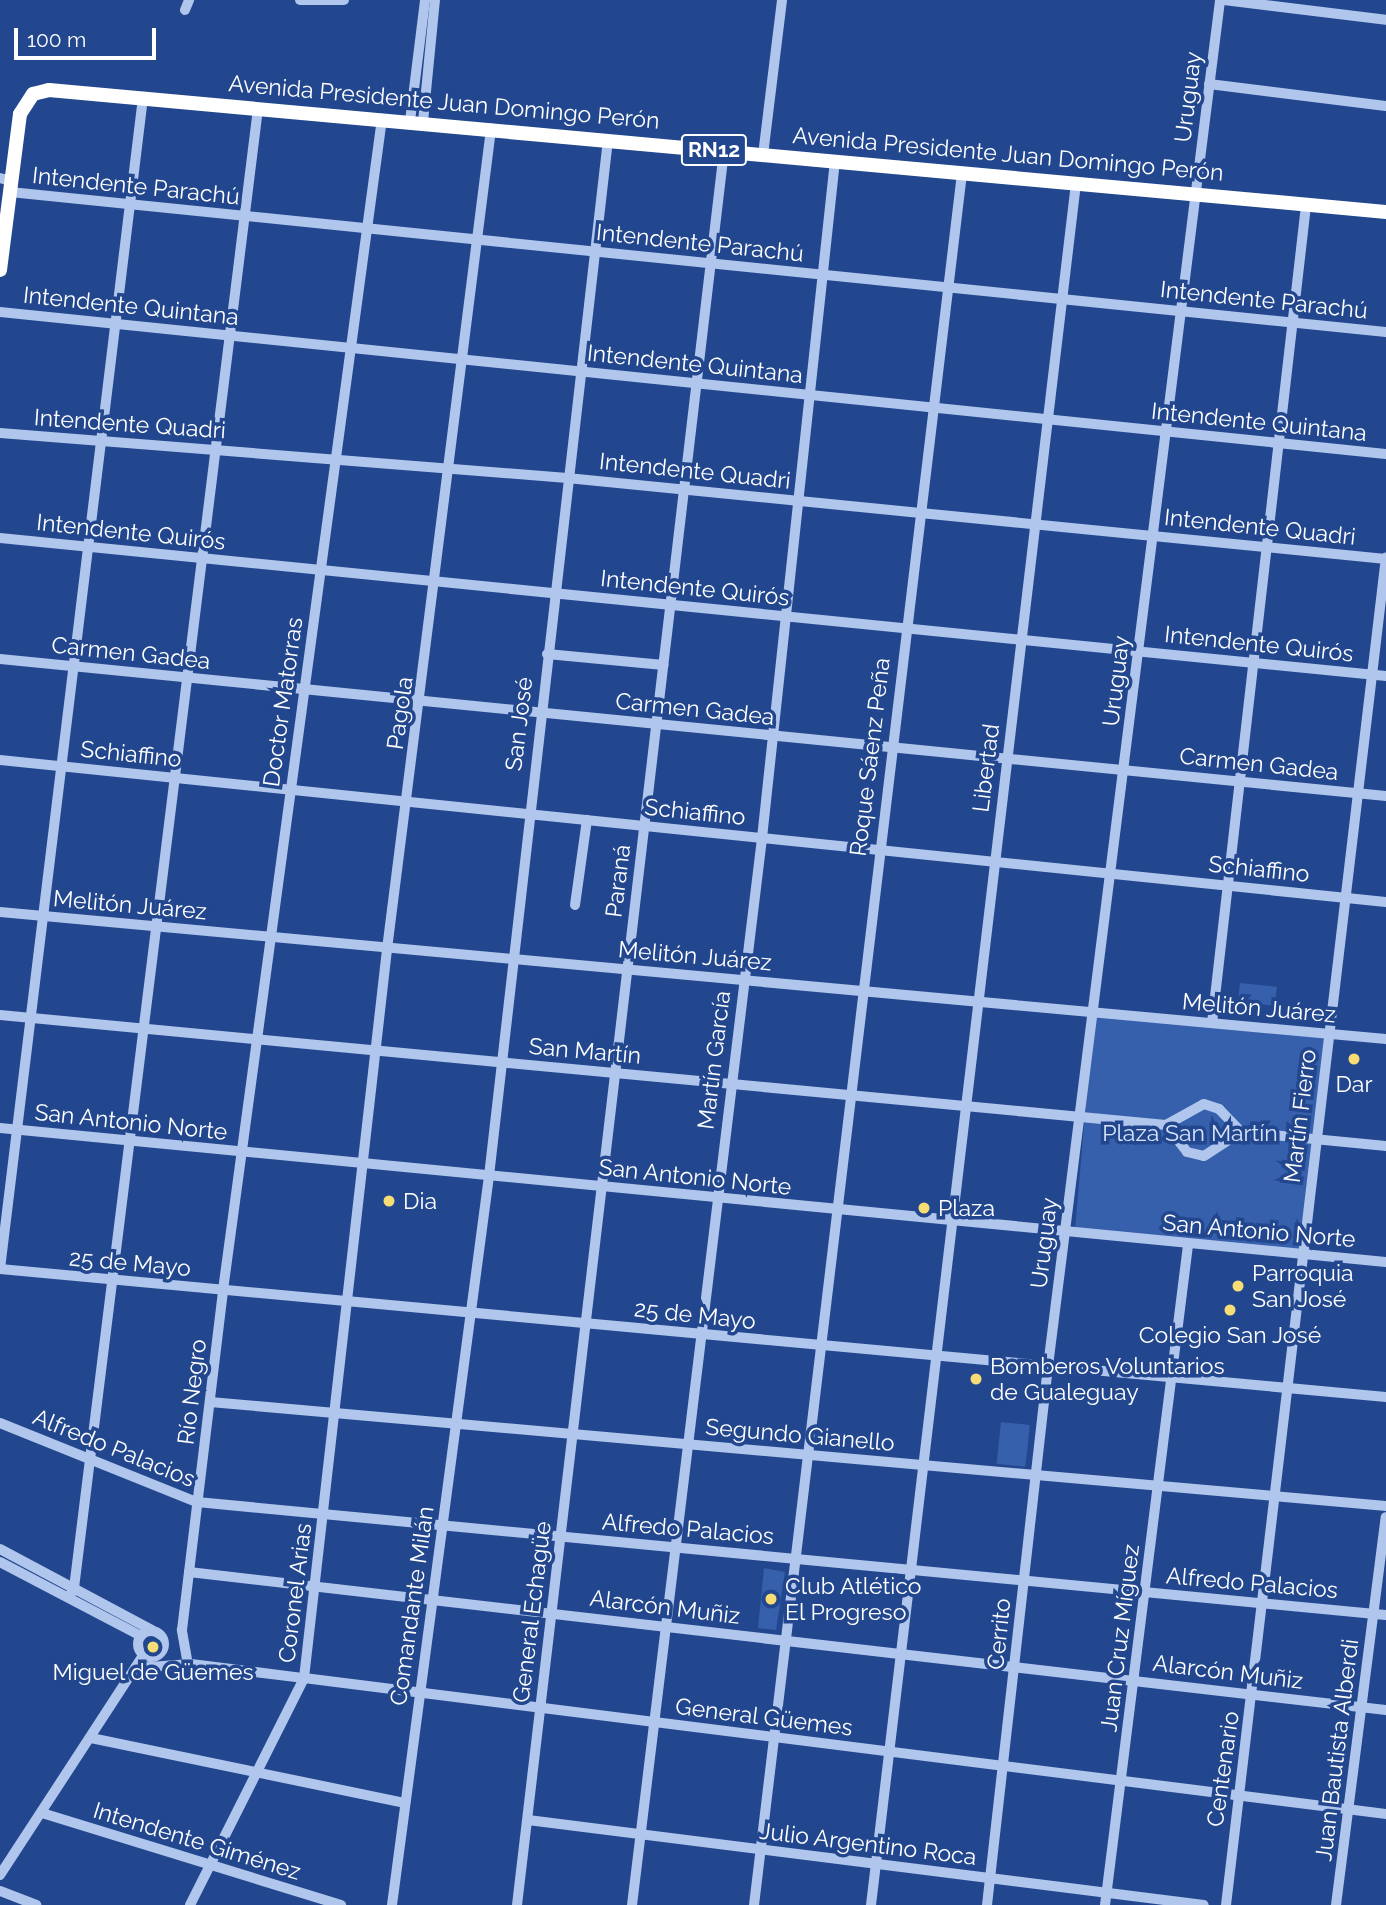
<!DOCTYPE html>
<html>
<head>
<meta charset="utf-8">
<style>
	body { margin:0 }
	#map { position:relative; width:1386px; height:1905px; overflow:hidden; background:#22478e; font-family:Raleway,sans-serif }
	div>[style] { position:absolute }
	[style*='--x'] { left:calc(var(--x)*1px); top:calc(var(--y)*1px); width:calc(var(--w)*1px); rotate:calc(var(--a)*1deg) }
	.green>* { inset:0; background:#3660ab; transform-origin:0 0 }
	.minor>* { height:10px; margin:-5px; padding:0 5px; transform-origin:5px; border-radius:5px; background:#b1c6ec }
	.minor>.ring { margin:-5px; padding:0; box-sizing:content-box; background:none; border:10px solid #b1c6ec; border-radius:50% }
	.highway>* { height:14px; margin:-7px; padding:0 7px; transform-origin:7px; border-radius:7px; background:#fff }
	.dots>* { width:19px; height:19px; translate:-50% -50%; box-sizing:border-box; border:4px solid #22478e; border-radius:50% }
	span { translate:-50% -50%; white-space:nowrap; text-align:center; line-height:1.15; -webkit-text-stroke:7px #22478e; paint-order:stroke }
	.shield-label span { padding:2px 5px; background:#22478e; border:2px solid; border-radius:5px; -webkit-text-stroke-width:0 }
	.shield-label { font-size:21px; color:#fff; font-weight:700 }
	.street-label { font-size:23px; color:#fff }
	.poi-label { font-size:23px; color:#fff }
	.left { translate:0 -50%; text-align:left }
	.park-label { font-size:23px; color:#d6e3f9 }
	.scale { position:absolute; left:14px; top:28px; width:142px; height:32px; box-sizing:border-box; border:4px solid #fff; border-top:0; padding-left:9px; font-size:21px; line-height:24px; white-space:nowrap; color:#fff; -webkit-text-stroke:5px #22478e; paint-order:stroke }
</style>
</head>
<body>
<div id="map">
	<div class="green">
		<i style="left:1240px;top:983px;width:37px;height:19px;rotate:6deg"></i>
		<i style="left:1094px;top:1012px;width:236px;height:221px;rotate:5deg"></i>
		<i style="left:1001px;top:1422px;width:29px;height:42px;rotate:6deg"></i>
		<i style="clip-path:polygon(764px 1568px,785px 1572px,776px 1630px,758px 1628px)"></i>
	</div>
	<div class="minor">
		<i style="--x:300;--y:0;--w:44;--a:0"></i>
		<i style="--x:1224;--y:0;--w:163;--a:7"></i>
		<i style="--x:185;--y:10;--w:11;--a:-68"></i>
		<i style="--x:1209;--y:84;--w:178;--a:7.1"></i>
		<i style="--x:410;--y:121;--w:122;--a:-82.9"></i>
		<i style="--x:423;--y:122;--w:123;--a:-84.4"></i>
		<i style="--x:763;--y:155;--w:156;--a:-83"></i>
		<i style="--x:0;--y:178;--w:11;--a:15"></i>
		<i style="--x:10;--y:192;--w:1383;--a:5.81"></i>
		<i style="--x:0;--y:312;--w:1393;--a:5.85"></i>
		<i style="--x:0;--y:433;--w:569;--a:4.54"></i>
		<i style="--x:567;--y:478;--w:823;--a:5.65"></i>
		<i style="--x:0;--y:538;--w:1393;--a:5.69"></i>
		<i style="--x:547;--y:654;--w:117;--a:5.4"></i>
		<i style="--x:0;--y:659;--w:1393;--a:5.65"></i>
		<i style="--x:0;--y:760;--w:1393;--a:5.85"></i>
		<i style="--x:575;--y:905;--w:86;--a:-82"></i>
		<i style="--x:0;--y:912;--w:1392;--a:5.24"></i>
		<i style="--x:0;--y:1015;--w:1171;--a:5.39"></i>
		<i style="--x:1166;--y:1125;--w:34;--a:52"></i>
		<i style="--x:1187;--y:1152;--w:17;--a:13"></i>
		<i style="--x:1204;--y:1156;--w:44;--a:-33"></i>
		<i style="--x:1241;--y:1132;--w:146;--a:5.5"></i>
		<i style="--x:1212;--y:1023;--w:823;--a:-83.44"></i>
		<i style="--x:1166;--y:1125;--w:43;--a:-28.9"></i>
		<i style="--x:1204;--y:1104;--w:16;--a:18"></i>
		<i style="--x:1219;--y:1109;--w:32;--a:46"></i>
		<i style="--x:0;--y:1128;--w:1392;--a:5.52"></i>
		<i style="--x:0;--y:1269;--w:1392;--a:5.28"></i>
		<i style="--x:0;--y:1269;--w:1181;--a:-83.04"></i>
		<i style="--x:210;--y:1402;--w:1181;--a:5.05"></i>
		<i style="--x:0;--y:1423;--w:212;--a:21.9"></i>
		<i style="--x:197;--y:1502;--w:1194;--a:5.43"></i>
		<i style="--x:0;--y:1549;--w:172;--a:28.1"></i>
		<i style="--x:0;--y:1562;--w:159;--a:27.7"></i>
		<i style="--x:189;--y:1572;--w:1205;--a:6.58"></i>
		<i style="--x:69;--y:1597;--w:10;--a:-61"></i>
		<i style="--x:74;--y:1588;--w:1491;--a:-82.91"></i>
		<i class="ring" style="left:138px;top:1631px;width:16px;height:16px"></i>
		<i style="--x:188;--y:1665;--w:36;--a:-100"></i>
		<i style="--x:182;--y:1630;--w:342;--a:-83.1"></i>
		<i style="--x:223;--y:1290;--w:1182;--a:-82.27"></i>
		<i style="--x:136;--y:1668;--w:55;--a:-4.2"></i>
		<i style="--x:191;--y:1664;--w:114;--a:7.1"></i>
		<i style="--x:304;--y:1678;--w:1091;--a:7.16"></i>
		<i style="--x:91;--y:1738;--w:321;--a:11.7"></i>
		<i style="--x:42;--y:1813;--w:313;--a:17.1"></i>
		<i style="--x:528;--y:1820;--w:681;--a:7.17"></i>
		<i style="--x:0;--y:1875;--w:264;--a:-56.9"></i>
		<i style="--x:0;--y:1891;--w:39;--a:21"></i>
		<i style="--x:190;--y:1905;--w:254;--a:-63.3"></i>
		<i style="--x:304;--y:1678;--w:734;--a:-83.5"></i>
		<i style="--x:387;--y:949;--w:827;--a:-82.77"></i>
		<i style="--x:392;--y:1905;--w:735;--a:-82.42"></i>
		<i style="--x:489;--y:1176;--w:1043;--a:-83.45"></i>
		<i style="--x:517;--y:1905;--w:1766;--a:-83.27"></i>
		<i style="--x:632;--y:1905;--w:1075;--a:-83.05"></i>
		<i style="--x:762;--y:838;--w:681;--a:-83.85"></i>
		<i style="--x:754;--y:1905;--w:1744;--a:-83.15"></i>
		<i style="--x:871;--y:1905;--w:1733;--a:-83.21"></i>
		<i style="--x:987;--y:1905;--w:542;--a:-83.54"></i>
		<i style="--x:1048;--y:1366;--w:1377;--a:-82.82"></i>
		<i style="--x:1105;--y:1905;--w:665;--a:-82.83"></i>
		<i style="--x:1226;--y:1905;--w:1357;--a:-83.23"></i>
		<i style="--x:1336;--y:1905;--w:391;--a:-82.7"></i>
	</div>
	<div class="highway">
		<i style="--x:0;--y:270;--w:157;--a:-82.7"></i>
		<i style="--x:20;--y:114;--w:24;--a:-57"></i>
		<i style="--x:33;--y:94;--w:16;--a:-14"></i>
		<i style="--x:49;--y:90;--w:1343;--a:5.21"></i>
	</div>
	<div class="dots">
		<i style="left:1354px;top:1059px;background:#f7dd74"></i>
		<i style="left:389px;top:1201px;background:#f7dd74"></i>
		<i style="left:924px;top:1208px;background:#f7dd74"></i>
		<i style="left:1238px;top:1286px;background:#f7dd74"></i>
		<i style="left:1230px;top:1310px;background:#f7dd74"></i>
		<i style="left:976px;top:1379px;background:#f7dd74"></i>
		<i style="left:771px;top:1599px;background:#f7dd74"></i>
		<i style="left:153px;top:1647px;background:#f7dd74"></i>
	</div>
	<div class="shield-label">
		<span style="left:714px;top:150px">RN12</span>
	</div>
	<div class="street-label">
		<span style="left:1188px;top:97px;rotate:-83deg">Uruguay</span>
		<span style="left:444px;top:102px;rotate:5deg">Avenida Presidente Juan Domingo Perón</span>
		<span style="left:1008px;top:154px;rotate:5deg">Avenida Presidente Juan Domingo Perón</span>
		<span style="left:136px;top:186px;rotate:6deg">Intendente Parachú</span>
		<span style="left:700px;top:243px;rotate:6deg">Intendente Parachú</span>
		<span style="left:1264px;top:300px;rotate:6deg">Intendente Parachú</span>
		<span style="left:131px;top:306px;rotate:6deg">Intendente Quintana</span>
		<span style="left:695px;top:364px;rotate:6deg">Intendente Quintana</span>
		<span style="left:1259px;top:422px;rotate:6deg">Intendente Quintana</span>
		<span style="left:130px;top:424px;rotate:4deg">Intendente Quadri</span>
		<span style="left:695px;top:471px;rotate:6deg">Intendente Quadri</span>
		<span style="left:1260px;top:527px;rotate:6deg">Intendente Quadri</span>
		<span style="left:131px;top:532px;rotate:6deg">Intendente Quirós</span>
		<span style="left:695px;top:588px;rotate:6deg">Intendente Quirós</span>
		<span style="left:1259px;top:644px;rotate:6deg">Intendente Quirós</span>
		<span style="left:131px;top:653px;rotate:6deg">Carmen Gadea</span>
		<span style="left:1116px;top:681px;rotate:-83deg">Uruguay</span>
		<span style="left:283px;top:702px;rotate:-82deg">Doctor Matorras</span>
		<span style="left:695px;top:709px;rotate:6deg">Carmen Gadea</span>
		<span style="left:400px;top:713px;rotate:-82deg">Pagola</span>
		<span style="left:519px;top:724px;rotate:-83deg">San José</span>
		<span style="left:131px;top:754px;rotate:6deg">Schiaffino</span>
		<span style="left:870px;top:757px;rotate:-83deg">Roque Sáenz Peña</span>
		<span style="left:1259px;top:764px;rotate:6deg">Carmen Gadea</span>
		<span style="left:986px;top:768px;rotate:-83deg">Libertad</span>
		<span style="left:695px;top:812px;rotate:6deg">Schiaffino</span>
		<span style="left:1259px;top:869px;rotate:6deg">Schiaffino</span>
		<span style="left:618px;top:881px;rotate:-83deg">Paraná</span>
		<span style="left:130px;top:905px;rotate:5deg">Melitón Juárez</span>
		<span style="left:695px;top:956px;rotate:5deg">Melitón Juárez</span>
		<span style="left:1259px;top:1008px;rotate:5deg">Melitón Juárez</span>
		<span style="left:585px;top:1051px;rotate:5deg">San Martín</span>
		<span style="left:714px;top:1060px;rotate:-83deg">Martín García</span>
		<span style="left:1300px;top:1116px;rotate:-83deg">Martín Fierro</span>
		<span style="left:131px;top:1122px;rotate:6deg">San Antonio Norte</span>
		<span style="left:695px;top:1177px;rotate:6deg">San Antonio Norte</span>
		<span style="left:1259px;top:1231px;rotate:5deg">San Antonio Norte</span>
		<span style="left:1044px;top:1243px;rotate:-83deg">Uruguay</span>
		<span style="left:130px;top:1263px;rotate:5deg">25 de Mayo</span>
		<span style="left:695px;top:1315px;rotate:6deg">25 de Mayo</span>
		<span style="left:192px;top:1392px;rotate:-83deg">Río Negro</span>
		<span style="left:800px;top:1435px;rotate:5deg">Segundo Gianello</span>
		<span style="left:114px;top:1448px;rotate:22deg">Alfredo Palacios</span>
		<span style="left:688px;top:1529px;rotate:5deg">Alfredo Palacios</span>
		<span style="left:1252px;top:1583px;rotate:5deg">Alfredo Palacios</span>
		<span style="left:295px;top:1593px;rotate:-83deg">Coronel Arias</span>
		<span style="left:412px;top:1606px;rotate:-82deg">Comandante Milán</span>
		<span style="left:665px;top:1607px;rotate:7deg">Alarcón Muñiz</span>
		<span style="left:532px;top:1612px;rotate:-83deg">General Echagüe</span>
		<span style="left:999px;top:1634px;rotate:-84deg">Cerrito</span>
		<span style="left:1120px;top:1638px;rotate:-83deg">Juan Cruz Míguez</span>
		<span style="left:1228px;top:1672px;rotate:7deg">Alarcón Muñiz</span>
		<span style="left:764px;top:1717px;rotate:7deg">General Güemes</span>
		<span style="left:1337px;top:1750px;rotate:-83deg">Juan Bautista Alberdi</span>
		<span style="left:1223px;top:1769px;rotate:-82deg">Centenario</span>
		<span style="left:197px;top:1841px;rotate:17deg">Intendente Giménez</span>
		<span style="left:868px;top:1844px;rotate:7deg">Julio Argentino Roca</span>
	</div>
	<div class="poi-label">
		<span style="left:1354px;top:1084px">Dar</span>
		<span class="left" style="left:403px;top:1201px">Dia</span>
		<span class="left" style="left:938px;top:1208px">Plaza</span>
		<span class="left" style="left:1252px;top:1286px">Parroquia<br>San José</span>
		<span style="left:1230px;top:1335px">Colegio San José</span>
		<span class="left" style="left:990px;top:1379px">Bomberos Voluntarios<br>de Gualeguay</span>
		<span class="left" style="left:785px;top:1599px">Club Atlético<br>El Progreso</span>
		<span style="left:153px;top:1672px">Miguel de Güemes</span>
	</div>
	<div class="park-label">
		<span style="left:1190px;top:1133px">Plaza San Martín</span>
	</div>
	<div class="scale">100 m</div>
</div>
</body>
</html>
